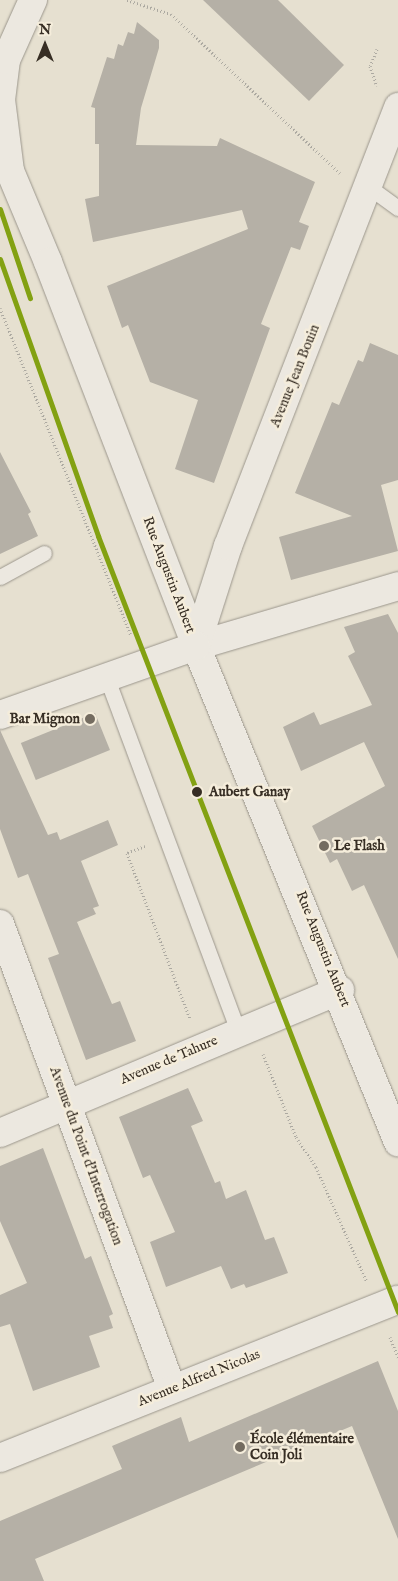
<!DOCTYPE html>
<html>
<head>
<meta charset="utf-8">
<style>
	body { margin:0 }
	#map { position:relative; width:398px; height:1581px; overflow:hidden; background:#e6e0d0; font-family:"IM FELL English",serif }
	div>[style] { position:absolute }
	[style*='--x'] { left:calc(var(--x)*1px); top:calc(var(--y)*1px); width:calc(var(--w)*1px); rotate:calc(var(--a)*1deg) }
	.building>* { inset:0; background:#b5b0a6; transform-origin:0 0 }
	.path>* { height:3px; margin-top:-1.5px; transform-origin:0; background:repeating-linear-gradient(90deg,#aca9a1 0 1px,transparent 0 3.5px) }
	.roads { filter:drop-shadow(0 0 1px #9b968c) drop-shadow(0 0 1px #9b968c) }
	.lane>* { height:15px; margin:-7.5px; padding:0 7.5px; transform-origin:7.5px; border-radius:7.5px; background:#ece8e0 }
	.street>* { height:28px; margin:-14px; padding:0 14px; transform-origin:14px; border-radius:14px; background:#ece8e0 }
	.secondary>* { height:28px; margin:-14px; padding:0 14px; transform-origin:14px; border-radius:14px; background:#ece8e0 }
	.tram-1>* { height:5px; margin:-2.5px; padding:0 2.5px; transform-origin:2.5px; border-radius:2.5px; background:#83a112 }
	.dots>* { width:14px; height:14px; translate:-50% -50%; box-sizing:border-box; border:2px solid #f5eddb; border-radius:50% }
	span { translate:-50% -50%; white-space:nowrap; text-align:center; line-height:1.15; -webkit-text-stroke:5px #f5eddb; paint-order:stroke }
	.street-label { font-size:14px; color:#372e24 }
	.poi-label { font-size:14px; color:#372e24; font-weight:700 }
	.right { translate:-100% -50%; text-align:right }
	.left { translate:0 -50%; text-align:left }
	.stop-label { font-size:14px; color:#372e24; font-weight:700 }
	.north { position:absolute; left:20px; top:20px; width:50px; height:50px; -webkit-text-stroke:4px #f5eddb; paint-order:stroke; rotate:0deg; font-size:14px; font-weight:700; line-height:20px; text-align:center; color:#372e24 }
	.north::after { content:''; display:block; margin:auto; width:18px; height:22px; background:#372e24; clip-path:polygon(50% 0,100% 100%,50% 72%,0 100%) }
</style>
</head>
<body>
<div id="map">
	<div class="building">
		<i style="clip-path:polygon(203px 0,278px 0,344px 65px,309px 101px)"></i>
		<i style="clip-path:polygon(137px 22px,159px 40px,159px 48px,141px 108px,136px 145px,217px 146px,220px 138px,315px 182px,299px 222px,309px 226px,300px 250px,291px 247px,261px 324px,270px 328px,214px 483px,175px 469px,198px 400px,150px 382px,128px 325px,122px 328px,107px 286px,248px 229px,242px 210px,93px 242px,85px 199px,99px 196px,99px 144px,95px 144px,95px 108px,91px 107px,107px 57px,114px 59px,118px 44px,123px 46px,128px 32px,134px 34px)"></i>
		<i style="clip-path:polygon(370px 343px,398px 355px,398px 480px,381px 485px,398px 551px,291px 580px,279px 537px,352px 516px,295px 493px,332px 402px,339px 405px,358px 360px,363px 362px)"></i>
		<i style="clip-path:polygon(0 452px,31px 512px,28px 514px,38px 536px,0 554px)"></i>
		<i style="clip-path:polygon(388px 614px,398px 633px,398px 959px,364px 885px,352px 891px,337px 859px,330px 863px,312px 826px,385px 786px,364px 742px,301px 771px,283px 727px,314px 712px,320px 725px,372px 705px,348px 656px,355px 652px,344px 627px)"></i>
		<i style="left:95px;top:713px;width:40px;height:80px;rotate:68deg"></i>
		<i style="clip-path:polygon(0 730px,48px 835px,57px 832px,60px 840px,108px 820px,118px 845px,81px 861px,99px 906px,93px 908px,96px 914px,77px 922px,112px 1004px,120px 1001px,136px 1041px,86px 1060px,48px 958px,59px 954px,28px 874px,18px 878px,0 829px)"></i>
		<i style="clip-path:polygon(188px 1088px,203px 1121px,191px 1126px,215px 1183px,220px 1181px,226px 1199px,246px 1190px,265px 1240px,274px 1237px,288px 1273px,246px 1288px,244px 1284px,231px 1289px,221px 1266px,166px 1287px,150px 1242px,175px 1232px,150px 1175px,143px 1178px,119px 1117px)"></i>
		<i style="clip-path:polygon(43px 1148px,85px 1259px,91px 1256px,113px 1314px,109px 1316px,113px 1328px,89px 1336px,100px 1367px,33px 1391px,10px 1324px,0 1327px,0 1295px,27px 1283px,0 1221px,0 1166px)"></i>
		<i style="clip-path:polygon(378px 1361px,398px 1411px,398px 1539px,352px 1426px,35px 1559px,44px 1581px,0 1581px,0 1521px,122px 1469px,112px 1446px,181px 1417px,189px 1442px)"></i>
	</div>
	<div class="path">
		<i style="--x:127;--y:0;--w:46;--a:17.7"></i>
		<i style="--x:171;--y:14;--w:232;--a:43.3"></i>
		<i style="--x:377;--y:49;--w:18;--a:112"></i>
		<i style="--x:370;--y:66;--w:21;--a:71"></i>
		<i style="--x:0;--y:308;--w:353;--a:68.2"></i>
		<i style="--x:145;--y:846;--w:19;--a:159"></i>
		<i style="--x:127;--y:853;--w:178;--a:69.2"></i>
		<i style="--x:263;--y:1054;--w:89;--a:68.3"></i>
		<i style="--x:296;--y:1137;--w:36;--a:56"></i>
		<i style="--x:316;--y:1167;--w:124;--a:66.1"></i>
		<i style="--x:390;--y:1337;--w:22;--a:68"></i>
	</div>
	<div class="roads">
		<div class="lane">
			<i style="--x:369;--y:187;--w:36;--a:36"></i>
			<i style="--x:0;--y:577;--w:50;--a:-28.6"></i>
			<i style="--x:106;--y:676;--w:378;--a:69.6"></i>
		</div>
		<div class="street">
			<i style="--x:10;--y:171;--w:72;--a:-97.2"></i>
			<i style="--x:1;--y:100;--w:40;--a:-82.9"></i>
			<i style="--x:6;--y:60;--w:66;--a:-65.8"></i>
			<i style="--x:196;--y:646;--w:211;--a:-16.5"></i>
			<i style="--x:0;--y:924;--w:495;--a:69.7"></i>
			<i style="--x:0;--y:1133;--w:369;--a:-22.8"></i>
			<i style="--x:0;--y:1458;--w:428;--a:-21.7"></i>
		</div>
		<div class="secondary">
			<i style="--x:0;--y:162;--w:13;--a:42"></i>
			<i style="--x:10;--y:171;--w:99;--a:67.3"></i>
			<i style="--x:48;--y:262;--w:412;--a:68.9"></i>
			<i style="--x:196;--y:646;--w:536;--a:67.84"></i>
			<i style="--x:196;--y:646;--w:105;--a:-72.3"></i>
			<i style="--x:228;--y:546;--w:471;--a:-68.8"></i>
			<i style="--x:0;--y:715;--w:208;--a:-19.4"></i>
		</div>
	</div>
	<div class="tram-1">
		<i style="--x:0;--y:209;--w:94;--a:71.4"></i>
		<i style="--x:0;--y:259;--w:294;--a:70.5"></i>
		<i style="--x:98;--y:536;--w:832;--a:68.86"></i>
	</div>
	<div class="dots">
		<i style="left:90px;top:719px;background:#746c60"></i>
		<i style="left:197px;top:792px;background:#372e24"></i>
		<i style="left:324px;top:846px;background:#746c60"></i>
		<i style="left:240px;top:1447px;background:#746c60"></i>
	</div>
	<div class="street-label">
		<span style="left:295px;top:376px;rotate:-68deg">Avenue Jean Bouin</span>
		<span style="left:169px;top:575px;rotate:69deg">Rue Augustin Aubert</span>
		<span style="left:323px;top:949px;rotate:68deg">Rue Augustin Aubert</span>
		<span style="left:169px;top:1060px;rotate:-23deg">Avenue de Tahure</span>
		<span style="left:86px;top:1156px;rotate:70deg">Avenue du Point d'Interrogation</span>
		<span style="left:199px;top:1378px;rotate:-22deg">Avenue Alfred Nicolas</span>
	</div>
	<div class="poi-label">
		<span class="right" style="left:80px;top:719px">Bar Mignon</span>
		<span class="left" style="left:334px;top:846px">Le Flash</span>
		<span class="left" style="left:250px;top:1447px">École élémentaire<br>Coin Joli</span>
	</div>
	<div class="stop-label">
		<span class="left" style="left:209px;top:792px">Aubert Ganay</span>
	</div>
	<div class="north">N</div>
</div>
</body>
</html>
